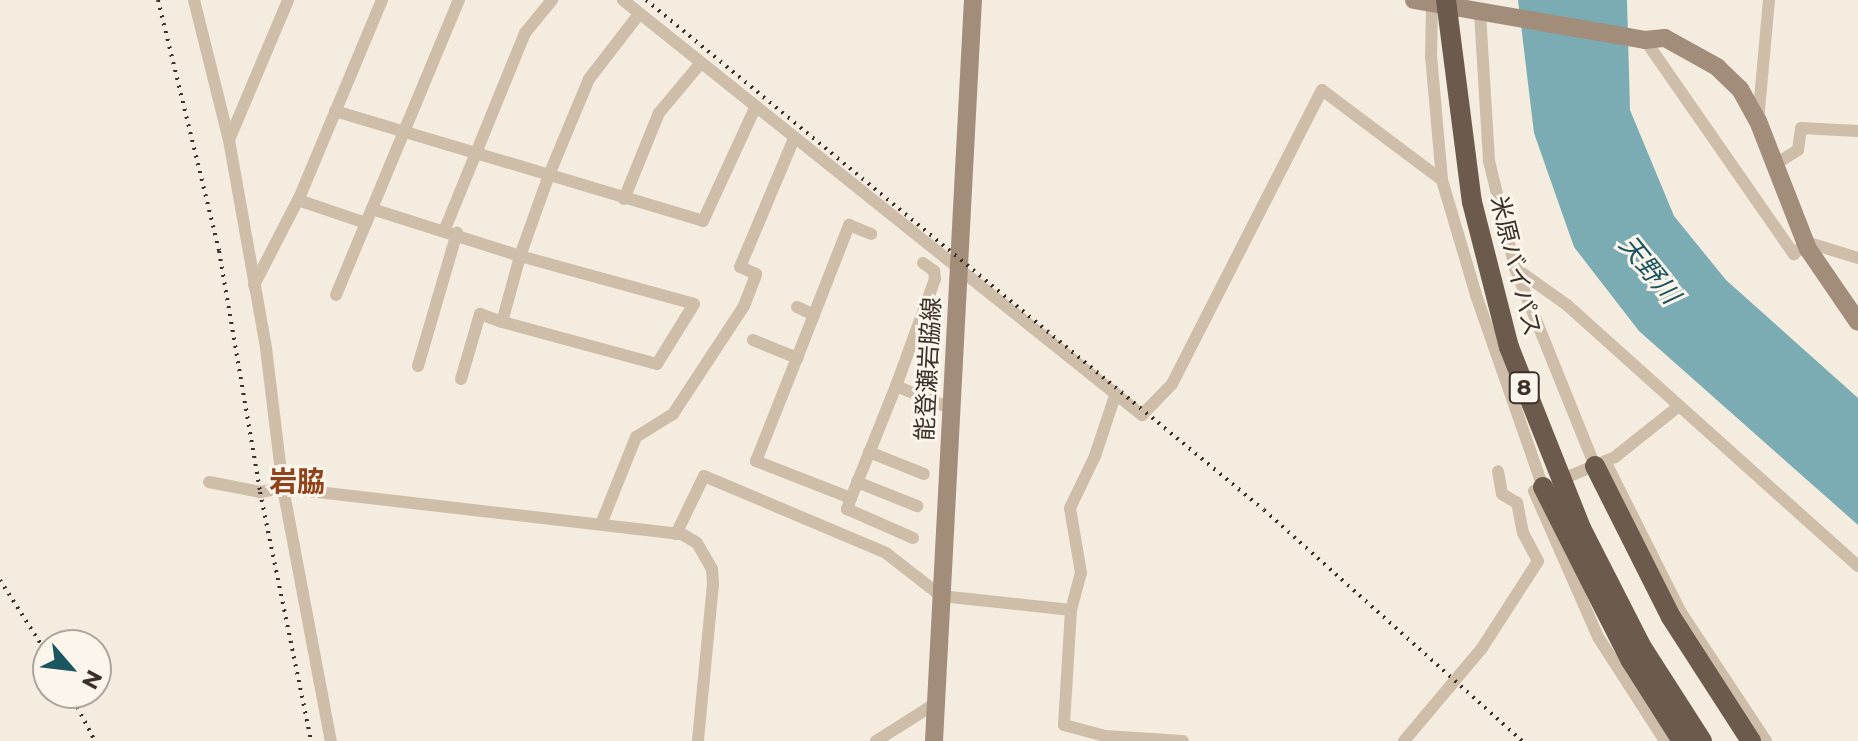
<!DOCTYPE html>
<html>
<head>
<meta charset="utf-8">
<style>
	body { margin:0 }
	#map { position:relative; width:1858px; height:741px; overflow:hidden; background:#f4ecde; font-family:Montserrat,"Noto Sans JP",sans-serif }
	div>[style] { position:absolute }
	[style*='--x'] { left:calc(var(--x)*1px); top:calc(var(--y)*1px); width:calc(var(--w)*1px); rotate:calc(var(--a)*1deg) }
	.water>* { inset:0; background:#7bacb4 }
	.minor>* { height:12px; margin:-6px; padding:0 6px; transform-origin:6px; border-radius:6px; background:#cebda9 }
	.secondary>* { height:18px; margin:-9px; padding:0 9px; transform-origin:9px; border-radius:9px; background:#a28c7a }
	.trunk>* { height:20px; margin:-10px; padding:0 10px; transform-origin:10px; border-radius:10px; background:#6c5a4c }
	.rail>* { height:4px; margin-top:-2px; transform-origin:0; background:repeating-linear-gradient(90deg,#3a3029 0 2px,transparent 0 8px) }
	.trunk-bridge>* { height:20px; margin:-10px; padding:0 10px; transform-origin:10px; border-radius:10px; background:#6c5a4c }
	span { translate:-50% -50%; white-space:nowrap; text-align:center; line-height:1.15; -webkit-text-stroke:6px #fbf5eb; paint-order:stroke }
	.shield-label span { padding:2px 6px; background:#fbf5eb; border:2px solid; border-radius:6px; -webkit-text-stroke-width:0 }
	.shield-label { font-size:22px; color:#3a3029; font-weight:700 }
	.street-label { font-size:24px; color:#3a3029 }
	.water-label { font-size:26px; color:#1b555f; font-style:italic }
	.quarter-label { font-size:28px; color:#8f421c; font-weight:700 }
	.north { position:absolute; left:32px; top:629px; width:80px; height:80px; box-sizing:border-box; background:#fbf5eb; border:2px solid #aea69d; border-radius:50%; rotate:118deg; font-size:22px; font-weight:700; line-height:32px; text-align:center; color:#3a3029 }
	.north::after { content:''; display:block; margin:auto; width:28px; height:36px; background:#1b555f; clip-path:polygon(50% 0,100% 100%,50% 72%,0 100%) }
</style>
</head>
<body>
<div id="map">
	<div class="water">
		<i style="clip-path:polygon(1518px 0,1627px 0,1630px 110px,1674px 216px,1726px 280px,1858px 398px,1858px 525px,1639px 331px,1574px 247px,1534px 133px)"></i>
	</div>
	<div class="minor">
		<i style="--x:194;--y:0;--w:144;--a:76"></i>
		<i style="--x:229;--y:140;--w:211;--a:79.9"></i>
		<i style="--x:266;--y:348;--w:141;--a:83.1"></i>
		<i style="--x:283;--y:488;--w:258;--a:79.3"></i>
		<i style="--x:623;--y:0;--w:665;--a:38.65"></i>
		<i style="--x:1142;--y:415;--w:43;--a:-45.9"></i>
		<i style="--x:1172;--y:384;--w:330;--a:-63"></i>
		<i style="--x:1322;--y:90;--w:150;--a:36.9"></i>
		<i style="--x:1432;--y:5;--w:51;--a:91.1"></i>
		<i style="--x:1431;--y:56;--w:124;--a:84.9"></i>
		<i style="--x:1442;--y:180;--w:120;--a:73.5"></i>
		<i style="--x:1476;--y:295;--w:203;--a:70.8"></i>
		<i style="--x:1480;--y:13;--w:148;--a:86.5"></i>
		<i style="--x:1489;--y:161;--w:110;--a:76.3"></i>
		<i style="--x:1515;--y:268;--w:214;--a:68"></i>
		<i style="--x:1645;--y:40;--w:261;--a:55.2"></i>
		<i style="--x:1794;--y:254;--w:17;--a:-45"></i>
		<i style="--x:1806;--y:242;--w:54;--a:17.1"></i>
		<i style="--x:335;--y:111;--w:384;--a:16.6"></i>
		<i style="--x:703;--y:221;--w:122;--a:-65.3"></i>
		<i style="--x:1758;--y:121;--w:121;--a:-84.8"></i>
		<i style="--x:229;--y:140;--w:152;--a:-67.1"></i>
		<i style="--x:1774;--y:165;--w:28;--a:-32"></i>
		<i style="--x:1798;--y:150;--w:22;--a:-82"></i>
		<i style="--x:1801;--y:128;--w:57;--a:3"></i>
		<i style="--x:624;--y:199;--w:93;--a:-67.9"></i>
		<i style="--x:659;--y:113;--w:64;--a:-50.1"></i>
		<i style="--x:298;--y:200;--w:72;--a:18.7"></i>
		<i style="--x:372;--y:209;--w:155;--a:17.6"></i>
		<i style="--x:520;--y:256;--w:180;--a:15.4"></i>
		<i style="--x:694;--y:304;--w:70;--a:121.7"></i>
		<i style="--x:657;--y:364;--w:161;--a:-164.8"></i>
		<i style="--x:502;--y:322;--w:68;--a:-74.7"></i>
		<i style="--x:520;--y:256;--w:86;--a:-70.3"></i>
		<i style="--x:549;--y:175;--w:104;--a:-67.4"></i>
		<i style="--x:589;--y:79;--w:82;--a:-52.4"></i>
		<i style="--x:445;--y:229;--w:212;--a:-67.8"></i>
		<i style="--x:525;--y:33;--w:43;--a:-50.7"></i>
		<i style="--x:923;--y:263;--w:14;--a:36"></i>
		<i style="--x:934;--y:271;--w:8;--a:83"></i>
		<i style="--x:935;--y:279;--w:114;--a:110"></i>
		<i style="--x:896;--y:386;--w:58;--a:22.2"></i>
		<i style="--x:1515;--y:268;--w:64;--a:35.4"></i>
		<i style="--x:1567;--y:305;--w:391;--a:41.9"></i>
		<i style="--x:254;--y:285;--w:100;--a:-62.7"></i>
		<i style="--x:300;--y:196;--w:212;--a:-67.3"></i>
		<i style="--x:336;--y:295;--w:320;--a:-67.4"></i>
		<i style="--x:797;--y:307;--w:19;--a:25"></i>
		<i style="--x:753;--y:340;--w:48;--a:22.2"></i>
		<i style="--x:797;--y:358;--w:111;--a:111.7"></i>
		<i style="--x:756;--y:461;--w:102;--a:21.3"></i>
		<i style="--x:851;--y:498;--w:121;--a:-68.1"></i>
		<i style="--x:797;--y:358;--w:143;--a:-68.6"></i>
		<i style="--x:849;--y:225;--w:24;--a:22"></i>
		<i style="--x:418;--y:366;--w:139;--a:-73.7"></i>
		<i style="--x:461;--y:379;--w:68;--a:-73.7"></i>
		<i style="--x:480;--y:314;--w:23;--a:20"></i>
		<i style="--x:869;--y:452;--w:59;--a:21.8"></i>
		<i style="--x:1605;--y:461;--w:168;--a:63.4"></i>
		<i style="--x:1680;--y:611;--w:156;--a:56.5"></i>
		<i style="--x:1558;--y:481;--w:62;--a:-22.8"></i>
		<i style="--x:1615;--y:457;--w:82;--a:-38.6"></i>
		<i style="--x:209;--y:482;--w:52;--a:11.1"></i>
		<i style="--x:260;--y:492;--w:23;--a:-10"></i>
		<i style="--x:283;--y:488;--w:402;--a:6.6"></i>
		<i style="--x:682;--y:534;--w:17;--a:31"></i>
		<i style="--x:697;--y:543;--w:30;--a:60"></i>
		<i style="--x:712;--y:569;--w:15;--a:86"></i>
		<i style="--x:713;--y:584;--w:158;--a:95.5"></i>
		<i style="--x:857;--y:482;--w:65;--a:21.8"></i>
		<i style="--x:1534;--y:491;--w:159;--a:66.3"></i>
		<i style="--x:1598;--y:637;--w:124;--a:57.2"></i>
		<i style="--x:851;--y:498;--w:12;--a:110"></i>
		<i style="--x:847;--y:509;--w:72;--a:23.7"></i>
		<i style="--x:601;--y:524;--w:94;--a:-68.1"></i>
		<i style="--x:636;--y:437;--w:44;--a:-31.9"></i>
		<i style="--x:673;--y:414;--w:129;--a:-56.7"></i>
		<i style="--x:744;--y:306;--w:34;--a:-69"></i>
		<i style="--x:756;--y:274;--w:17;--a:-156"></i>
		<i style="--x:740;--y:267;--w:137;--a:-67.2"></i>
		<i style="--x:676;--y:534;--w:64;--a:-64.2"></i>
		<i style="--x:704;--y:476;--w:198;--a:22.9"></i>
		<i style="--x:886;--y:553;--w:70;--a:38"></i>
		<i style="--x:941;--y:596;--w:131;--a:6.1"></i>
		<i style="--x:1071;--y:610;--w:38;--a:-75"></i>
		<i style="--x:1081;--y:573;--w:66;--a:-99.6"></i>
		<i style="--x:1070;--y:508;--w:58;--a:-64.3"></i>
		<i style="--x:1095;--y:456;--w:66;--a:-71.6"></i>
		<i style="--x:1071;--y:610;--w:115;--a:93.5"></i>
		<i style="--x:1064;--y:725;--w:42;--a:15"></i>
		<i style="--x:1105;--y:736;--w:5;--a:90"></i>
		<i style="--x:1105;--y:736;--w:78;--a:3.7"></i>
		<i style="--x:876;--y:741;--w:71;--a:-32.3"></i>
		<i style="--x:1404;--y:741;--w:121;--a:-50"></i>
		<i style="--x:1482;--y:648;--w:103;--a:-57.2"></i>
		<i style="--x:1538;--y:561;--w:32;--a:-118"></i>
		<i style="--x:1523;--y:533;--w:31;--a:-101"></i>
		<i style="--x:1517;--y:503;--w:17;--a:-149"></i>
		<i style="--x:1502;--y:494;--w:23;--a:-100"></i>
	</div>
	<div class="secondary">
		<i style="--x:1414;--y:0;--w:234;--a:9.8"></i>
		<i style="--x:1645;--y:40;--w:20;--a:-6"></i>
		<i style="--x:1665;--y:38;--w:60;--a:29.1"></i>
		<i style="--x:1717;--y:67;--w:32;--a:44"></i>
		<i style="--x:1740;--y:89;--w:37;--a:61"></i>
		<i style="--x:1758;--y:121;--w:137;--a:68.7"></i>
		<i style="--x:1808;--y:249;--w:88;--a:55.6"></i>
		<i style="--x:934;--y:741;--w:742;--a:-86.99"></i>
	</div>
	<div class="trunk">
		<i style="--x:1595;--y:466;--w:169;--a:63.3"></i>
		<i style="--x:1671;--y:617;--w:148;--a:57.2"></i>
		<i style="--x:1543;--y:487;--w:195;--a:63.2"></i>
		<i style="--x:1631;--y:661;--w:95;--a:57.5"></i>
	</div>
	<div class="rail">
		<i style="--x:158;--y:0;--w:258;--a:76.3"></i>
		<i style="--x:219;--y:251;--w:244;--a:80.3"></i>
		<i style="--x:260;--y:492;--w:254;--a:78.4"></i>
		<i style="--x:646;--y:0;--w:801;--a:39.53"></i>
		<i style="--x:1264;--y:510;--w:346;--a:41.8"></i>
		<i style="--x:0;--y:580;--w:89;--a:57.4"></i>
		<i style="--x:70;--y:693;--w:54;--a:62.5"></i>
	</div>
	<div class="trunk-bridge">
		<i style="--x:1446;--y:0;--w:204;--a:82.7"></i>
		<i style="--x:1472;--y:202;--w:150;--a:75.7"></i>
		<i style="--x:1509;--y:347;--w:195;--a:68.3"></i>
		<i style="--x:1581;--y:528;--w:132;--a:63"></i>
		<i style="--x:1641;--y:646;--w:113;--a:57.3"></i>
	</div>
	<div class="shield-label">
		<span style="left:1524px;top:388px">8</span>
	</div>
	<div class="street-label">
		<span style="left:1516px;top:266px;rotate:76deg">米原バイパス</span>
		<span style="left:928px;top:369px;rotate:-87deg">能登瀬岩脇線</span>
	</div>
	<div class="water-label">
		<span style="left:1649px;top:270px;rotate:51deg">天野川</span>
	</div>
	<div class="quarter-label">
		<span style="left:297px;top:481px">岩脇</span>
	</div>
	<div class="north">N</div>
</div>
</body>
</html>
